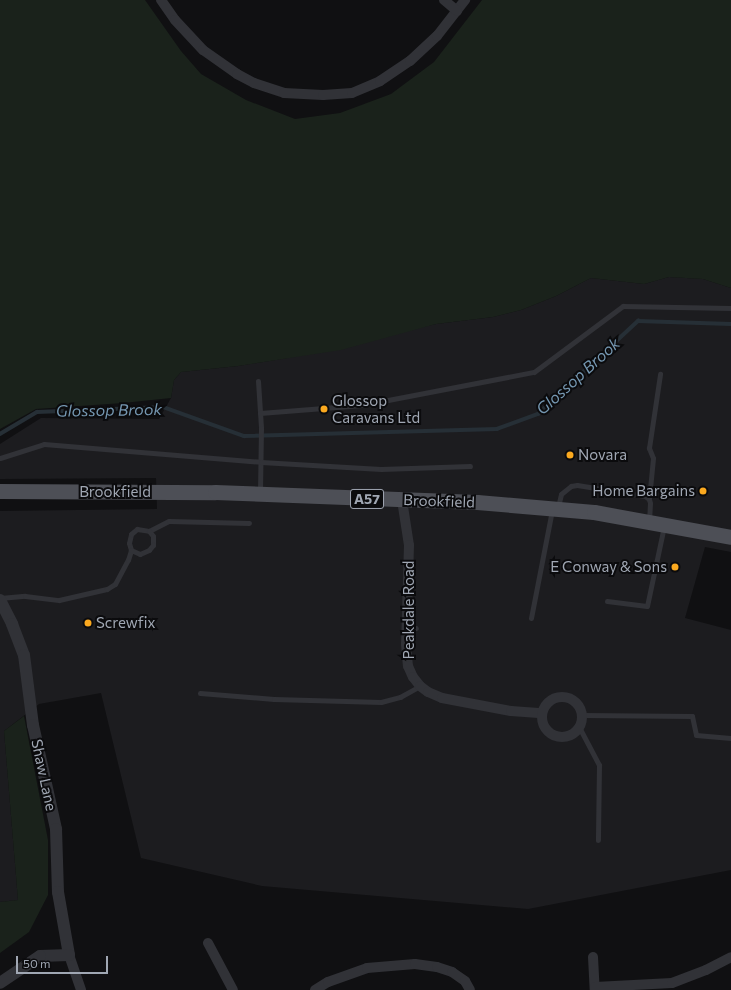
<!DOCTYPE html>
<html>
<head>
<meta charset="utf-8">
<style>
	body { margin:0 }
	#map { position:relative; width:731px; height:990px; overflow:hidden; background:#101012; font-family:Commissioner,sans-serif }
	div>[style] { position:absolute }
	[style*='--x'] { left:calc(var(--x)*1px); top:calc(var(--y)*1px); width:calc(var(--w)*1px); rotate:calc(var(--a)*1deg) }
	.built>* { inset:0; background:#1c1c1f }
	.green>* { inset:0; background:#1a221b }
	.stream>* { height:3.5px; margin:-1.75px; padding:0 1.75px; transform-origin:1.75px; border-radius:1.75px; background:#262f36 }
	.service>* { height:5px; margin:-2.5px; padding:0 2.5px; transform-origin:2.5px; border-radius:2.5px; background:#313237 }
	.minor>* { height:10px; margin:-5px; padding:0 5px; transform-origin:5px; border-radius:5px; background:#313237 }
	.minor>.ring { margin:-5px; padding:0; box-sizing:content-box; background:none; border:10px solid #313237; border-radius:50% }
	.tertiary>* { height:12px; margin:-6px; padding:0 6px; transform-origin:6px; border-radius:6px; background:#313237 }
	.primary>* { height:15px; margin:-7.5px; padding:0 7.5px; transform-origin:7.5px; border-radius:7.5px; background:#4d4f56 }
	.dots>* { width:11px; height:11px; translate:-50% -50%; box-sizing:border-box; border:2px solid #0b0b0d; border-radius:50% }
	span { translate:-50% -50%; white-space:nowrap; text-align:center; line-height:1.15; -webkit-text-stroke:4px #0b0b0d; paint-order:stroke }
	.shield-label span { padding:1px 3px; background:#0b0b0d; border:1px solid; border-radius:3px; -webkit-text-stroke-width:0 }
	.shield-label { font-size:14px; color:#a0a7b3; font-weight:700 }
	.poi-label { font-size:15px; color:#a0a7b3 }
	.left { translate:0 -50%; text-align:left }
	.right { translate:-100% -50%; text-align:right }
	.street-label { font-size:15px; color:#a0a7b3 }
	.water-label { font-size:16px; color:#7597b1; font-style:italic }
	.scale { position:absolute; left:16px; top:956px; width:92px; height:18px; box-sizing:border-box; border:2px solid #a0a7b3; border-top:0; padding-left:5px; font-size:12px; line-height:14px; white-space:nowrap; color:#a0a7b3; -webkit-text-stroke:3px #0b0b0d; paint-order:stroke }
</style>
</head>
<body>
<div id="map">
	<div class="built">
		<i style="clip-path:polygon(669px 277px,703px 279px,731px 288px,731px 552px,705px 547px,685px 618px,731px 630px,731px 870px,528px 909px,262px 886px,141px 858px,101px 693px,39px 704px,4px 731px,18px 900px,0 902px,0 511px,157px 509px,156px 478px,0 479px,0 444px,41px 418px,159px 419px,171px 398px,174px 380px,181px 372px,238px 366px,287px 358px,436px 324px,493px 317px,521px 310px,556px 296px,591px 278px,644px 284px)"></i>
	</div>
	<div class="green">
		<i style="clip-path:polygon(0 0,145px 0,181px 51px,201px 74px,246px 100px,295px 119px,340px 113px,391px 94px,434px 62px,482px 0,731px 0,731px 288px,703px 279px,669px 277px,644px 284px,591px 278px,556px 296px,521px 310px,493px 317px,436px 324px,341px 350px,238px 366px,181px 372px,174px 380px,171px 398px,123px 403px,36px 409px,0 429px)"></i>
		<i style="clip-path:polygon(24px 716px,48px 840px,48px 895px,29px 932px,0 953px,0 902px,18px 900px,4px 731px)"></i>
	</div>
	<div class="stream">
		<i style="--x:0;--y:434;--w:43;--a:-30.7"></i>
		<i style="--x:37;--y:412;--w:126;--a:-2.3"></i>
		<i style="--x:163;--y:407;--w:86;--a:19.7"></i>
		<i style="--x:244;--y:436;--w:253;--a:-1.6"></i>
		<i style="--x:497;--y:429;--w:44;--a:-20.1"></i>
		<i style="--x:538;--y:414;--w:137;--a:-42.9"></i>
		<i style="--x:638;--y:321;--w:93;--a:1.8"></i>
	</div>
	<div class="service">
		<i style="--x:258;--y:381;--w:47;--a:86.3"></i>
		<i style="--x:261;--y:428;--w:64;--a:90.9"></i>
		<i style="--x:260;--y:413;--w:102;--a:-4.5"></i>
		<i style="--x:362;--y:405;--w:175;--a:-10.9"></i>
		<i style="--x:534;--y:372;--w:111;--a:-36.6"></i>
		<i style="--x:623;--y:306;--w:108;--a:1.1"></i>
		<i style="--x:0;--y:458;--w:46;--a:-17.7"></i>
		<i style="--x:44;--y:444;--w:218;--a:4.7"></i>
		<i style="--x:261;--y:462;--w:120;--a:3.3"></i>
		<i style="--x:381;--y:469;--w:89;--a:-1.9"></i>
		<i style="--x:649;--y:499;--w:41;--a:-84.4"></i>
		<i style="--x:653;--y:458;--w:11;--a:-112"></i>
		<i style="--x:649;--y:448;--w:75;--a:-81.5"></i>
		<i style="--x:558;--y:507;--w:13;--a:-77"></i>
		<i style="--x:561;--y:494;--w:13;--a:-39"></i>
		<i style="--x:571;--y:486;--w:6;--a:-9"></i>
		<i style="--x:577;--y:485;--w:69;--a:9.2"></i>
		<i style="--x:645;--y:496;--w:5;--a:37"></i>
		<i style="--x:649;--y:499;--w:4;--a:76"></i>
		<i style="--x:650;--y:503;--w:17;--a:93"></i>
		<i style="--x:149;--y:531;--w:22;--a:-27"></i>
		<i style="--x:169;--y:521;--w:80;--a:1.4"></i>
		<i style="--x:0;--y:598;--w:25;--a:-5"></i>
		<i style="--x:25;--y:596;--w:34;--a:7"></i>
		<i style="--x:59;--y:600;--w:49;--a:-12.9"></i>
		<i style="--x:107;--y:589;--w:9;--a:-32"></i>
		<i style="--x:115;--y:584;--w:27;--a:-62"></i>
		<i style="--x:128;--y:560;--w:10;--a:-73"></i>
		<i style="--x:131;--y:550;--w:7;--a:-106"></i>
		<i style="--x:129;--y:543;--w:9;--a:-77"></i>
		<i style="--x:131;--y:534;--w:8;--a:-40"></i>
		<i style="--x:137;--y:529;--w:12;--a:9"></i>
		<i style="--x:149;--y:531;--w:6;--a:51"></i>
		<i style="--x:153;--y:536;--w:9;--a:90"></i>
		<i style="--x:153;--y:545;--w:6;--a:129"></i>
		<i style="--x:149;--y:550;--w:10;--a:156"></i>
		<i style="--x:140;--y:554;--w:10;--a:-156"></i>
		<i style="--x:607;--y:601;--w:40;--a:7.1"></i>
		<i style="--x:647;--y:606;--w:82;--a:-78"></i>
		<i style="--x:531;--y:618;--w:110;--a:-79"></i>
		<i style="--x:407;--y:630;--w:9;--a:-13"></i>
		<i style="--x:200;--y:693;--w:74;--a:4.6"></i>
		<i style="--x:274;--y:699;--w:107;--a:1.6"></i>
		<i style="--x:381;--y:702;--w:20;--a:-15"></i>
		<i style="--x:400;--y:697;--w:23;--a:-29"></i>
		<i style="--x:582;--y:715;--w:110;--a:0.5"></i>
		<i style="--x:692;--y:716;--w:19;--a:78"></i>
		<i style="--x:696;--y:735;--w:35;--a:5"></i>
		<i style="--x:579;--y:727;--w:43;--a:62.2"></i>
		<i style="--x:599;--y:765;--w:75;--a:90.8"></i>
	</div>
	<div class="minor">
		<i style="--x:161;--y:0;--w:24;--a:55"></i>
		<i style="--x:175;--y:20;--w:41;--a:47"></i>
		<i style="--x:203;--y:50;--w:42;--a:35.2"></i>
		<i style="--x:237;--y:74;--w:19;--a:28"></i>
		<i style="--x:254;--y:83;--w:32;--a:18"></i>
		<i style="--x:284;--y:93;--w:39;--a:3"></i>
		<i style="--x:323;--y:95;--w:29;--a:-4"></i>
		<i style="--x:352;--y:93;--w:30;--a:-23"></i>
		<i style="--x:380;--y:81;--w:36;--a:-34"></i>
		<i style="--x:410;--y:61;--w:37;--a:-43"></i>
		<i style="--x:437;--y:36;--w:46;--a:-52.1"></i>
		<i style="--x:444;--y:0;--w:17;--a:40"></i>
		<i style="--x:402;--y:500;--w:46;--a:81.2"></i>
		<i style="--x:409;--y:545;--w:99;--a:91.7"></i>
		<i style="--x:406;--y:644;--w:22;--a:85"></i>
		<i style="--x:408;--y:666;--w:12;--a:66"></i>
		<i style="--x:413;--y:677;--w:11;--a:52"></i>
		<i style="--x:420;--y:686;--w:10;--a:37"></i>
		<i style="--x:428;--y:692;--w:15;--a:23"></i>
		<i style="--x:442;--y:698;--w:70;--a:10.7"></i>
		<i style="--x:511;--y:711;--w:31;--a:4"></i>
		<i class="ring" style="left:542px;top:697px;width:30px;height:30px"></i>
		<i style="--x:208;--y:943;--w:53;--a:62"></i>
		<i style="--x:69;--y:955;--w:37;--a:71"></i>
		<i style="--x:593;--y:957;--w:33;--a:87"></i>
		<i style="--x:595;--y:987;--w:77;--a:-3"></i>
		<i style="--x:672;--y:983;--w:36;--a:-21"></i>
		<i style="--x:706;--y:970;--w:28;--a:-27"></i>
		<i style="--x:315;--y:990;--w:15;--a:-32"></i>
		<i style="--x:328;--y:982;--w:41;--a:-19.7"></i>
		<i style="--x:367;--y:968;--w:48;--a:-4.8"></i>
		<i style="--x:415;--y:964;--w:22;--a:8"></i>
		<i style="--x:437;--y:967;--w:16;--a:18"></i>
		<i style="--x:452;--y:972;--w:16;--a:35"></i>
		<i style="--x:465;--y:981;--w:10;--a:61"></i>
	</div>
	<div class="tertiary">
		<i style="--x:0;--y:600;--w:27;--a:63"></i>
		<i style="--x:12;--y:624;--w:33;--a:69"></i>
		<i style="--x:24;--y:655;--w:71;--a:82.7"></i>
		<i style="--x:33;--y:725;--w:107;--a:77.5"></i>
		<i style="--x:56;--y:829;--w:63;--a:88.2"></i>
		<i style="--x:58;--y:892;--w:64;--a:80.1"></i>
		<i style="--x:69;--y:955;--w:29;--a:178"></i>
		<i style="--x:40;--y:956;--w:48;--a:146"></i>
	</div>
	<div class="primary">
		<i style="--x:0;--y:491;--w:215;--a:0.3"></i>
		<i style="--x:215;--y:492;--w:262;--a:2.2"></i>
		<i style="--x:477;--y:502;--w:117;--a:4.9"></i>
		<i style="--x:594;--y:512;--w:139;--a:10.3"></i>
	</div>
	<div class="dots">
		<i style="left:324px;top:409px;background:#fba91f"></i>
		<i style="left:570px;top:455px;background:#fba91f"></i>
		<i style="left:703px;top:491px;background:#fba91f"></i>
		<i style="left:675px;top:567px;background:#fba91f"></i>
		<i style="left:88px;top:623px;background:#fba91f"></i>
	</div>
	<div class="shield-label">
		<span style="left:367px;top:499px">A57</span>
	</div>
	<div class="poi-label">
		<span class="left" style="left:332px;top:409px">Glossop<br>Caravans Ltd</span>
		<span class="left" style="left:578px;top:455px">Novara</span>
		<span class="right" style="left:695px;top:491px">Home Bargains</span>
		<span class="right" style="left:667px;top:567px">E Conway &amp; Sons</span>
		<span class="left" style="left:96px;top:623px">Screwfix</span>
	</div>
	<div class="street-label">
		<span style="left:115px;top:492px">Brookfield</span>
		<span style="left:439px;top:501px;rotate:2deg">Brookfield</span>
		<span style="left:409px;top:610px;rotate:-90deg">Peakdale Road</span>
		<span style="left:44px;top:775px;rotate:78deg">Shaw Lane</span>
	</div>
	<div class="water-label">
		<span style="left:578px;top:376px;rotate:-42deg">Glossop Brook</span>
		<span style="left:109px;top:410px;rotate:-1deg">Glossop Brook</span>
	</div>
	<div class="scale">50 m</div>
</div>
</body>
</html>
